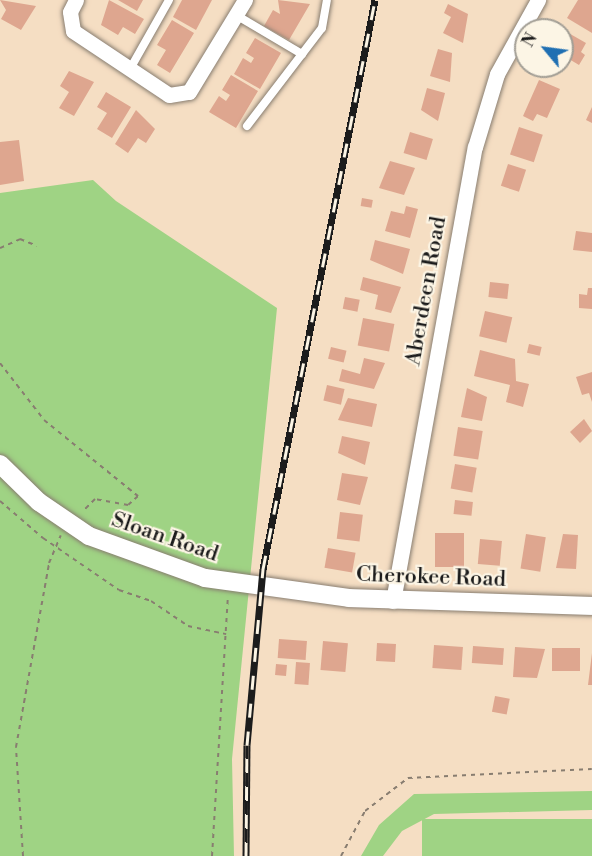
<!DOCTYPE html>
<html>
<head>
<meta charset="utf-8">
<style>
	body { margin:0 }
	#map { position:relative; width:592px; height:856px; overflow:hidden; background:#f5dec3; font-family:"Libre Bodoni",serif }
	div>[style] { position:absolute }
	[style*='--x'] { left:calc(var(--x)*1px); top:calc(var(--y)*1px); width:calc(var(--w)*1px); rotate:calc(var(--a)*1deg) }
	.green>* { inset:0; background:#9fd384; transform-origin:0 0 }
	.building>* { inset:0; background:#dea68f; transform-origin:0 0 }
	.path>* { height:2px; margin-top:-1px; transform-origin:0; background:repeating-linear-gradient(90deg,#887d70 0 4.5px,transparent 0 9px) }
	.roads { filter:drop-shadow(0 0 2px #887d70) drop-shadow(0 0 2px #887d70) }
	.service>* { height:8px; margin:-4px; padding:0 4px; transform-origin:4px; border-radius:4px; background:#fff }
	.minor>* { height:15px; margin:-7.5px; padding:0 7.5px; transform-origin:7.5px; border-radius:7.5px; background:#fff }
	.tertiary>* { height:18px; margin:-9px; padding:0 9px; transform-origin:9px; border-radius:9px; background:#fff }
	.rail>* { height:7px; margin-top:-3.5px; transform-origin:0; background:repeating-linear-gradient(90deg,#fcf5e5 0 14px,#1c1c1c 0 28px); box-sizing:border-box; border-block:2px solid #1c1c1c }
	span { translate:-50% -50%; white-space:nowrap; text-align:center; line-height:1.15; -webkit-text-stroke:4.5px #fcf5e5; paint-order:stroke }
	.street-label { font-size:22px; color:#1c1c1c }
	.north { position:absolute; left:514px; top:18px; width:60px; height:60px; box-sizing:border-box; background:#fcf5e5; border:2px solid #a29e95; border-radius:50%; rotate:299deg; font-size:16px; font-weight:700; line-height:24px; text-align:center; color:#1c1c1c }
	.north::after { content:''; display:block; margin:auto; width:21px; height:27px; background:#1f6fb2; clip-path:polygon(50% 0,100% 100%,50% 72%,0 100%) }
</style>
</head>
<body>
<div id="map">
	<div class="green">
		<i style="clip-path:polygon(93px 180px,116px 201px,277px 308px,232px 759px,234px 856px,0 856px,0 193px)"></i>
		<i style="clip-path:polygon(592px 791px,592px 810px,434px 814px,402px 831px,383px 856px,361px 856px,379px 825px,414px 794px)"></i>
		<i style="left:592px;top:819px;width:37px;height:170px;rotate:90deg"></i>
	</div>
	<div class="building">
		<i style="clip-path:polygon(0 0,36px 6px,21px 30px,1px 19px,6px 10px)"></i>
		<i style="clip-path:polygon(109px 0,144px 19px,135px 34px,123px 27px,118px 35px,101px 25px)"></i>
		<i style="clip-path:polygon(118px 0,143px 0,137px 11px)"></i>
		<i style="clip-path:polygon(182px 0,212px 0,196px 30px,173px 17px)"></i>
		<i style="clip-path:polygon(278px 0,310px 4px,289px 40px,264px 26px,273px 10px,280px 14px)"></i>
		<i style="clip-path:polygon(578px 0,592px 0,592px 33px,567px 18px)"></i>
		<i style="clip-path:polygon(448px 4px,468px 14px,463px 43px,443px 33px,451px 17px,444px 13px)"></i>
		<i style="clip-path:polygon(172px 20px,194px 33px,170px 73px,157px 65px,166px 50px,157px 45px)"></i>
		<i style="clip-path:polygon(565px 31px,586px 43px,581px 52px,585px 55px,579px 65px,569px 59px,563px 70px,555px 66px,562px 66px)"></i>
		<i style="clip-path:polygon(255px 38px,281px 53px,260px 89px,234px 74px,243px 58px,251px 63px,254px 58px,246px 53px)"></i>
		<i style="clip-path:polygon(438px 49px,452px 53px,450px 82px,430px 76px)"></i>
		<i style="clip-path:polygon(69px 71px,94px 82px,74px 116px,59px 108px,69px 92px,60px 86px)"></i>
		<i style="clip-path:polygon(231px 75px,258px 91px,236px 128px,209px 112px,219px 96px,226px 101px,230px 95px,222px 90px)"></i>
		<i style="clip-path:polygon(539px 80px,560px 89px,547px 118px,537px 114px,533px 121px,523px 116px)"></i>
		<i style="clip-path:polygon(427px 88px,445px 93px,438px 121px,421px 110px)"></i>
		<i style="clip-path:polygon(106px 92px,131px 107px,112px 138px,97px 129px,107px 113px,97px 107px)"></i>
		<i style="clip-path:polygon(592px 107px,592px 123px,586px 120px)"></i>
		<i style="clip-path:polygon(136px 110px,155px 129px,146px 143px,138px 138px,128px 153px,115px 144px)"></i>
		<i style="left:519px;top:127px;width:25px;height:29px;rotate:18deg"></i>
		<i style="left:410px;top:132px;width:24px;height:22px;rotate:17deg"></i>
		<i style="clip-path:polygon(19px 140px,24px 181px,0 185px,0 142px)"></i>
		<i style="clip-path:polygon(390px 161px,415px 168px,404px 195px,379px 188px)"></i>
		<i style="left:508px;top:164px;width:19px;height:23px;rotate:18deg"></i>
		<i style="left:362px;top:198px;width:11px;height:8px;rotate:10deg"></i>
		<i style="clip-path:polygon(406px 206px,418px 209px,410px 238px,385px 231px,391px 211px,404px 214px)"></i>
		<i style="clip-path:polygon(576px 231px,592px 233px,592px 252px,573px 250px)"></i>
		<i style="clip-path:polygon(375px 240px,410px 249px,403px 274px,370px 260px)"></i>
		<i style="clip-path:polygon(363px 277px,401px 287px,391px 313px,375px 309px,378px 295px,360px 290px)"></i>
		<i style="left:490px;top:282px;width:19px;height:15px;rotate:6deg"></i>
		<i style="clip-path:polygon(588px 288px,592px 288px,592px 309px,579px 308px,579px 294px,587px 295px)"></i>
		<i style="left:345px;top:297px;width:15px;height:12px;rotate:11deg"></i>
		<i style="left:485px;top:311px;width:28px;height:26px;rotate:13deg"></i>
		<i style="left:363px;top:318px;width:32px;height:28px;rotate:11deg"></i>
		<i style="left:529px;top:344px;width:13px;height:9px;rotate:13deg"></i>
		<i style="left:331px;top:347px;width:16px;height:12px;rotate:14deg"></i>
		<i style="clip-path:polygon(480px 350px,515px 359px,516px 381px,529px 384px,523px 407px,506px 402px,510px 385px,474px 376px)"></i>
		<i style="clip-path:polygon(364px 358px,385px 363px,374px 389px,339px 381px,342px 369px,360px 374px)"></i>
		<i style="clip-path:polygon(592px 372px,592px 402px,589px 393px,582px 395px,576px 377px)"></i>
		<i style="left:327px;top:385px;width:18px;height:16px;rotate:13deg"></i>
		<i style="clip-path:polygon(467px 388px,487px 397px,482px 421px,461px 417px)"></i>
		<i style="clip-path:polygon(348px 398px,377px 404px,372px 427px,338px 420px)"></i>
		<i style="clip-path:polygon(584px 419px,592px 431px,580px 443px,570px 432px)"></i>
		<i style="left:458px;top:427px;width:25px;height:29px;rotate:9deg"></i>
		<i style="clip-path:polygon(342px 436px,370px 442px,365px 465px,338px 453px)"></i>
		<i style="left:455px;top:464px;width:22px;height:25px;rotate:10deg"></i>
		<i style="clip-path:polygon(342px 473px,368px 477px,360px 505px,337px 500px)"></i>
		<i style="left:455px;top:500px;width:18px;height:14px;rotate:6deg"></i>
		<i style="left:340px;top:512px;width:23px;height:27px;rotate:7deg"></i>
		<i style="left:435px;top:533px;width:29px;height:34px"></i>
		<i style="left:526px;top:534px;width:20px;height:35px;rotate:9deg"></i>
		<i style="clip-path:polygon(563px 534px,578px 535px,576px 569px,556px 568px)"></i>
		<i style="left:480px;top:539px;width:22px;height:25px;rotate:5deg"></i>
		<i style="left:328px;top:548px;width:28px;height:20px;rotate:10deg"></i>
		<i style="left:279px;top:639px;width:28px;height:19px;rotate:4deg"></i>
		<i style="left:323px;top:641px;width:25px;height:29px;rotate:5deg"></i>
		<i style="left:377px;top:643px;width:19px;height:18px;rotate:3deg"></i>
		<i style="left:434px;top:645px;width:29px;height:23px;rotate:4deg"></i>
		<i style="left:473px;top:646px;width:31px;height:17px;rotate:4deg"></i>
		<i style="clip-path:polygon(515px 647px,545px 649px,537px 678px,513px 677px)"></i>
		<i style="left:552px;top:648px;width:28px;height:23px"></i>
		<i style="clip-path:polygon(592px 653px,592px 685px,588px 685px)"></i>
		<i style="left:296px;top:662px;width:14px;height:22px;rotate:4deg"></i>
		<i style="left:276px;top:664px;width:11px;height:11px;rotate:5deg"></i>
		<i style="left:495px;top:696px;width:15px;height:16px;rotate:11deg"></i>
	</div>
	<div class="path">
		<i style="--x:0;--y:248;--w:22;--a:-24"></i>
		<i style="--x:20;--y:239;--w:18;--a:22"></i>
		<i style="--x:0;--y:363;--w:72;--a:52.3"></i>
		<i style="--x:44;--y:420;--w:121;--a:39"></i>
		<i style="--x:138;--y:496;--w:13;--a:138"></i>
		<i style="--x:128;--y:505;--w:34;--a:-170"></i>
		<i style="--x:95;--y:499;--w:17;--a:135"></i>
		<i style="--x:0;--y:501;--w:57;--a:40.7"></i>
		<i style="--x:43;--y:538;--w:92;--a:34.4"></i>
		<i style="--x:119;--y:590;--w:34;--a:19"></i>
		<i style="--x:151;--y:601;--w:45;--a:34"></i>
		<i style="--x:188;--y:626;--w:39;--a:12"></i>
		<i style="--x:23;--y:856;--w:109;--a:-93.7"></i>
		<i style="--x:16;--y:747;--w:187;--a:-79.8"></i>
		<i style="--x:49;--y:563;--w:30;--a:-67"></i>
		<i style="--x:212;--y:856;--w:258;--a:-86.5"></i>
		<i style="--x:341;--y:856;--w:51;--a:-61.9"></i>
		<i style="--x:365;--y:811;--w:54;--a:-37.5"></i>
		<i style="--x:408;--y:778;--w:184;--a:-2.8"></i>
	</div>
	<div class="roads">
		<div class="service">
			<i style="--x:236;--y:15;--w:77;--a:30.6"></i>
			<i style="--x:130;--y:69;--w:79;--a:-60.5"></i>
			<i style="--x:247;--y:126;--w:123;--a:-52.6"></i>
			<i style="--x:322;--y:28;--w:28;--a:-80"></i>
		</div>
		<div class="minor">
			<i style="--x:76;--y:0;--w:13;--a:117"></i>
			<i style="--x:70;--y:12;--w:19;--a:81"></i>
			<i style="--x:73;--y:31;--w:115;--a:33.7"></i>
			<i style="--x:169;--y:95;--w:20;--a:-9"></i>
			<i style="--x:189;--y:92;--w:108;--a:-58.7"></i>
			<i style="--x:393;--y:601;--w:461;--a:-79.8"></i>
			<i style="--x:475;--y:147;--w:76;--a:-73.2"></i>
			<i style="--x:497;--y:74;--w:85;--a:-61"></i>
		</div>
		<div class="tertiary">
			<i style="--x:0;--y:464;--w:54;--a:44.3"></i>
			<i style="--x:39;--y:502;--w:60;--a:34.2"></i>
			<i style="--x:89;--y:536;--w:123;--a:19.9"></i>
			<i style="--x:205;--y:578;--w:145;--a:7.9"></i>
			<i style="--x:349;--y:598;--w:243;--a:1.9"></i>
		</div>
	</div>
	<div class="rail">
		<i style="--x:246;--y:856;--w:111;--a:-89.5"></i>
		<i style="--x:247;--y:745;--w:177;--a:-84.8"></i>
		<i style="--x:263;--y:569;--w:580;--a:-78.86"></i>
	</div>
	<div class="street-label">
		<span style="left:426px;top:291px;rotate:-80deg">Aberdeen Road</span>
		<span style="left:165px;top:537px;rotate:19deg">Sloan Road</span>
		<span style="left:431px;top:577px;rotate:2deg">Cherokee Road</span>
	</div>
	<div class="north">N</div>
</div>
</body>
</html>
